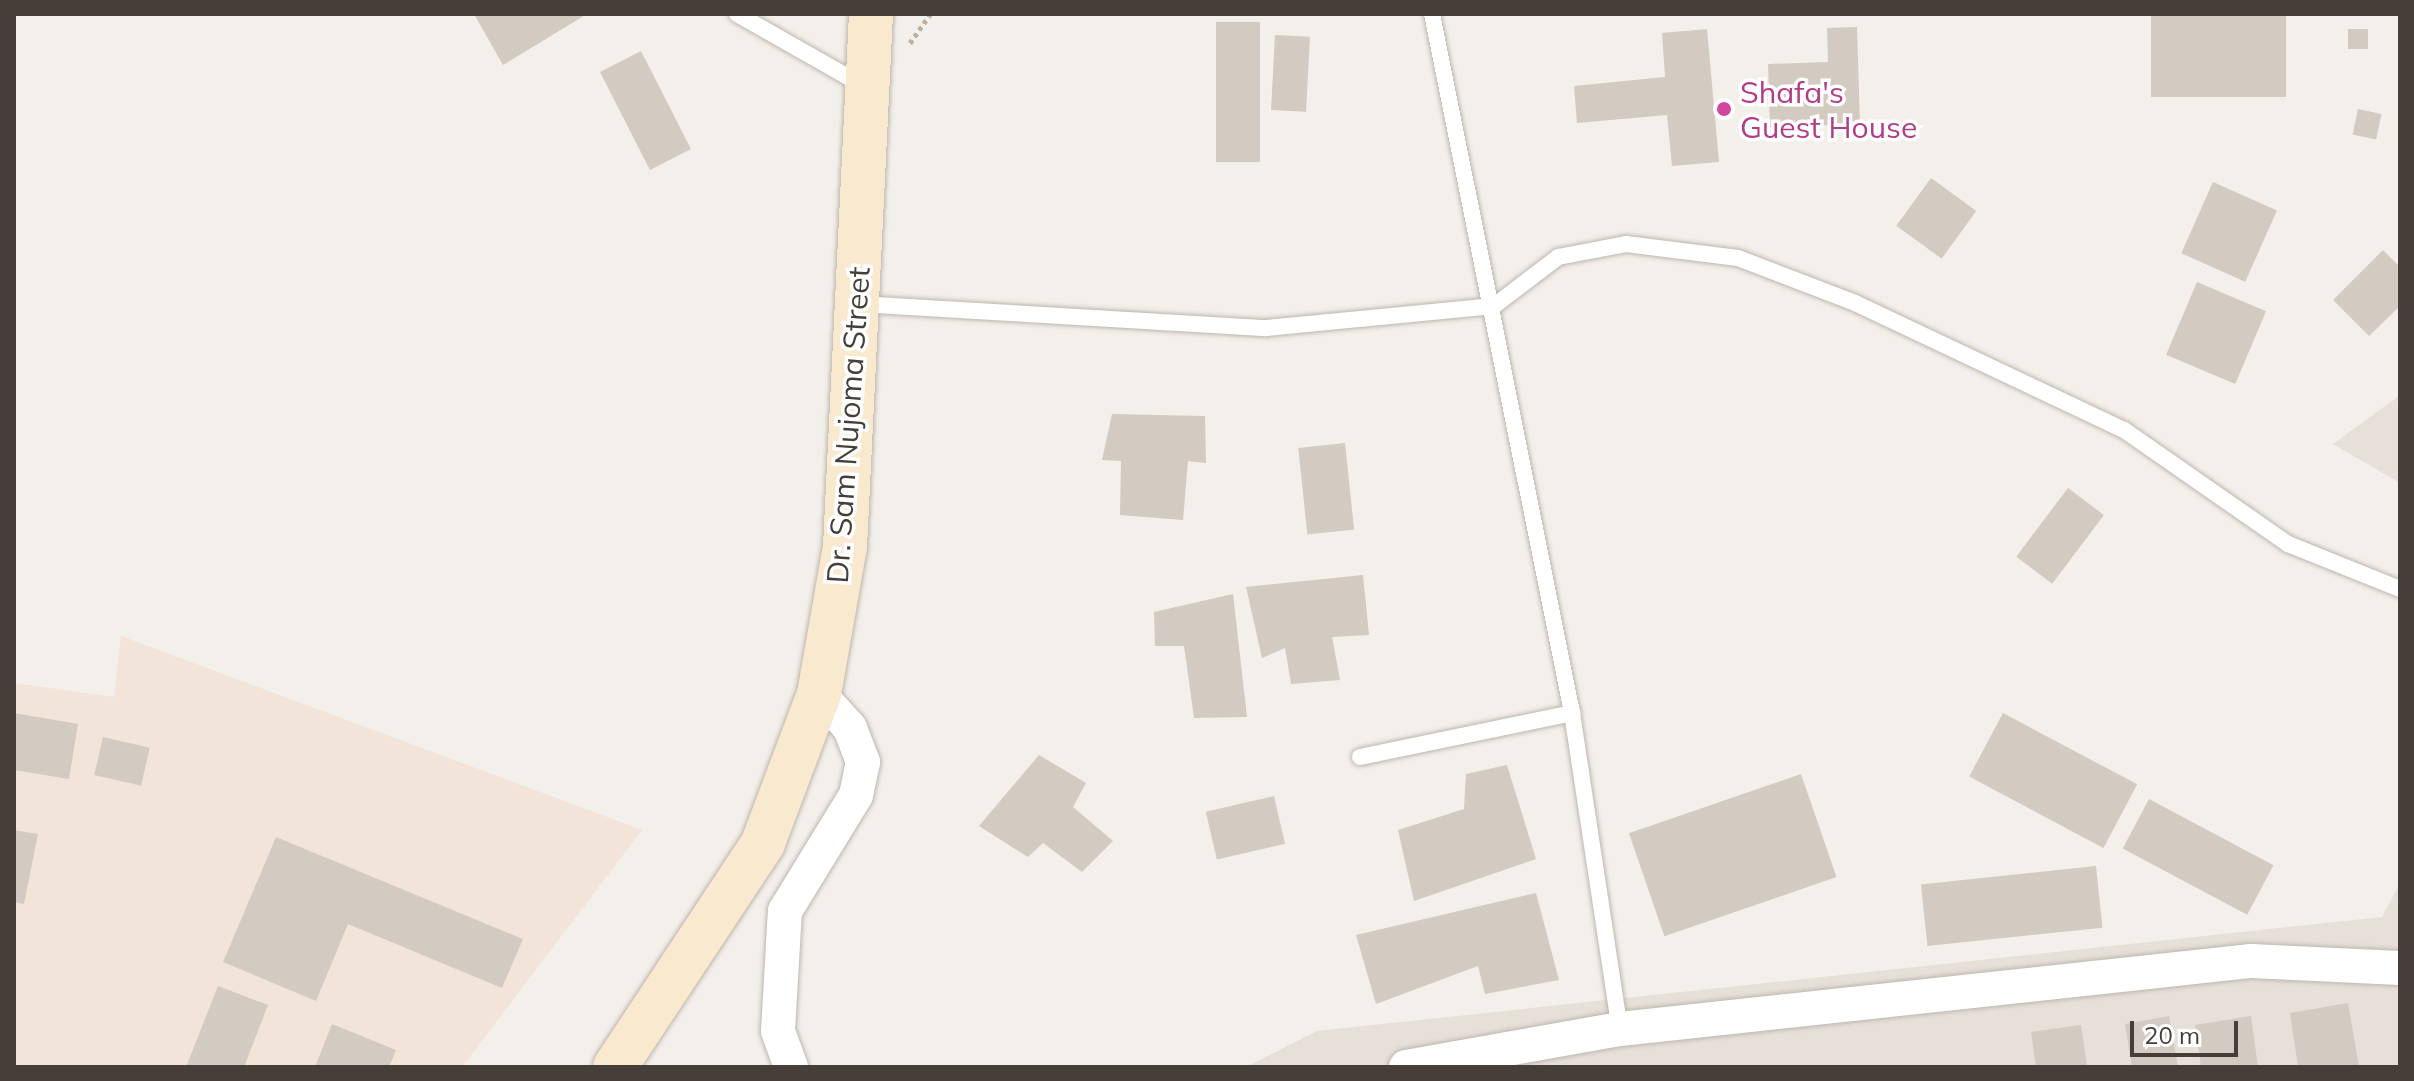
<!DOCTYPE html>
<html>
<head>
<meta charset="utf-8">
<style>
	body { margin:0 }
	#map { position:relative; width:2414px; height:1081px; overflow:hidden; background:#f3efea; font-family:Mulish,sans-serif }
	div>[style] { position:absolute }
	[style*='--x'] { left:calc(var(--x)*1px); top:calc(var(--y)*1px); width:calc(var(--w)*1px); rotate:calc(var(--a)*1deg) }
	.residential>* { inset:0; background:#e6e0d9 }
	.commercial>* { inset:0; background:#f2e4d8 }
	.building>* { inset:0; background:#d3cac1; transform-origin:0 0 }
	.path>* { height:5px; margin-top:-2.5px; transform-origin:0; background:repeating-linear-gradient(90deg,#bdb0a1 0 4px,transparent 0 8px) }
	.roads { filter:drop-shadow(0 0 2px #bdb6ae) drop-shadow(0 0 2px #bdb6ae) }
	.lane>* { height:16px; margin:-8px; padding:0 8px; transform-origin:8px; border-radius:8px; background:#fff }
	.street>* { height:34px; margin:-17px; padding:0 17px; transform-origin:17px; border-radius:17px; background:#fff }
	.secondary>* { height:44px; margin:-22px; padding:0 22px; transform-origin:22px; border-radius:22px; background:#f8e9cf }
	.dots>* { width:22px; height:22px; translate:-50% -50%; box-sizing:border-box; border:4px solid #fff; border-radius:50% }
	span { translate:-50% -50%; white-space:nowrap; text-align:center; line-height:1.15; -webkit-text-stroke:7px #fff; paint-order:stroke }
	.hotel-label { font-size:30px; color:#b23c85 }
	.left { translate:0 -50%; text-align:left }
	.street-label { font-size:30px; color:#463f39 }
	.frame { position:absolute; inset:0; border:16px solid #463f39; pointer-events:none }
	.scale { position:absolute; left:2130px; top:1021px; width:108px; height:36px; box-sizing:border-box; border:4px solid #463f39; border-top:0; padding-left:10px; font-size:24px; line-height:28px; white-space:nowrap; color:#463f39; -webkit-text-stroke:6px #fff; paint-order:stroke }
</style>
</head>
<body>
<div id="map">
	<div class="residential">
		<i style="clip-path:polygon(2400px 395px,2400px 483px,2333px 444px)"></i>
		<i style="clip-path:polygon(2400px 883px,2400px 1067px,1246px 1067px,1317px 1031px,2382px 917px)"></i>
	</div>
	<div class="commercial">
		<i style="clip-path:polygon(121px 636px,642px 830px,462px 1067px,14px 1067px,14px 683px,114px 697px)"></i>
	</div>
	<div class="building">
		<i style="clip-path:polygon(474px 14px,587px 14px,503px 65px)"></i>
		<i style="left:2151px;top:14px;width:135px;height:83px"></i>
		<i style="left:1216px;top:22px;width:44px;height:140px"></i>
		<i style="clip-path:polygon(1857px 27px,1860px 124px,1770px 127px,1768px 64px,1828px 62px,1827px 28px)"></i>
		<i style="clip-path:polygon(1707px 29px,1719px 162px,1672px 166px,1667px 115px,1577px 123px,1574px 86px,1665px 77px,1662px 33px)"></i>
		<i style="left:2348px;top:29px;width:20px;height:20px"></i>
		<i style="left:1275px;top:35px;width:35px;height:75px;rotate:3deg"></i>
		<i style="left:641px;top:51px;width:110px;height:46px;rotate:63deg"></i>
		<i style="left:2358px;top:109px;width:24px;height:26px;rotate:12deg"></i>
		<i style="left:1931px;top:178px;width:56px;height:59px;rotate:36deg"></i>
		<i style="left:2213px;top:182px;width:70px;height:78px;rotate:24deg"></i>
		<i style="clip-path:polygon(2383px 250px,2400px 267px,2400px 306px,2369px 336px,2333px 300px)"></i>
		<i style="left:2197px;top:282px;width:75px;height:79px;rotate:23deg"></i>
		<i style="clip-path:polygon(1112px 414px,1205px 416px,1206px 463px,1188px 461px,1183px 520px,1120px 515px,1121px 461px,1102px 460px)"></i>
		<i style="left:1345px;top:443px;width:87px;height:47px;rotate:84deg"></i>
		<i style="left:2068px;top:488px;width:45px;height:86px;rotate:37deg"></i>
		<i style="clip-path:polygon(1363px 575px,1369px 635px,1332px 637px,1340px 680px,1291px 684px,1285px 648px,1262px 658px,1246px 587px)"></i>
		<i style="clip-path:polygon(1233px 594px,1247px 717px,1194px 718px,1184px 646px,1155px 646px,1154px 612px)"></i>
		<i style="clip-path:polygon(14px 713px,78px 724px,69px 779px,14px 770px)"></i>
		<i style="left:2003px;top:713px;width:152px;height:72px;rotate:28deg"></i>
		<i style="left:103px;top:737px;width:48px;height:39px;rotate:13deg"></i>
		<i style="clip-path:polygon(1039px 755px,1086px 783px,1073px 807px,1113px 841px,1082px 872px,1043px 843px,1028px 857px,979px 826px)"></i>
		<i style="clip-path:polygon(1507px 765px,1536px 859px,1414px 901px,1398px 830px,1464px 809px,1466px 774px)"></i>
		<i style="left:1801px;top:774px;width:109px;height:182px;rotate:71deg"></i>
		<i style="left:1274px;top:796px;width:49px;height:70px;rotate:77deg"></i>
		<i style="left:2149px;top:799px;width:141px;height:56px;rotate:28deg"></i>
		<i style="clip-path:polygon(14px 830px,38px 834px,24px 904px,14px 902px)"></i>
		<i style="clip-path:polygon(276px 837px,523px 939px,502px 988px,348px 924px,316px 1001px,223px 962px)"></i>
		<i style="left:2096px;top:866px;width:62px;height:176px;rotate:84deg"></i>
		<i style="clip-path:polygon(1536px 893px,1559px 980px,1485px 994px,1478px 966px,1376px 1004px,1356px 935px)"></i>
		<i style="clip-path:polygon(218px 986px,268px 1005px,244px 1067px,186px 1067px)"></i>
		<i style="clip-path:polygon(2348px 1003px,2359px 1067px,2298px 1067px,2290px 1013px)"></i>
		<i style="clip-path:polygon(2169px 1016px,2178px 1067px,2132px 1067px,2125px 1024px)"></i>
		<i style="clip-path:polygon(2251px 1016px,2258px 1067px,2201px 1067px,2195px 1025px)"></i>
		<i style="clip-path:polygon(332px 1024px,396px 1050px,389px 1067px,315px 1067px)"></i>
		<i style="clip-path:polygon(2081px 1025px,2087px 1067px,2036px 1067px,2031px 1032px)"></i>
	</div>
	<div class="path">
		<i style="--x:910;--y:43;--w:35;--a:-55"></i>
	</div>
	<div class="roads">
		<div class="lane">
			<i style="--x:737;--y:14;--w:146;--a:29.6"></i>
			<i style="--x:1432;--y:14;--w:713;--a:78.67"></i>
			<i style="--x:1572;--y:713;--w:320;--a:81.4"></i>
			<i style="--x:859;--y:304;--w:408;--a:3.4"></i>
			<i style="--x:1266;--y:328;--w:229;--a:-5.5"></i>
			<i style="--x:1494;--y:306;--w:81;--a:-37.4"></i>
			<i style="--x:1558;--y:257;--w:69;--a:-10.8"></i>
			<i style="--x:1626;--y:244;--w:113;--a:7.1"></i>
			<i style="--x:1738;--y:258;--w:125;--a:21"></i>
			<i style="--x:1855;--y:303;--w:297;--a:25.3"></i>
			<i style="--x:2124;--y:430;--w:200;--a:34.8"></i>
			<i style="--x:2288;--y:544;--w:121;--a:21.9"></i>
			<i style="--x:1360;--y:757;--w:217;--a:-11.7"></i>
		</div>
		<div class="street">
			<i style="--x:791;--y:1067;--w:38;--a:-110"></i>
			<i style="--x:778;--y:1031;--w:120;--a:-86.7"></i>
			<i style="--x:785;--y:911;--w:136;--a:-58.5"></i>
			<i style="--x:856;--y:795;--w:34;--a:-78"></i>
			<i style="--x:863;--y:762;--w:36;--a:-111"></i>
			<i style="--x:850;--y:728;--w:46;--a:-132.4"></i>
			<i style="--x:1406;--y:1067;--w:217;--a:-10.1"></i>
			<i style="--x:1620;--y:1029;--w:635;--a:-6.15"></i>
			<i style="--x:2251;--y:961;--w:149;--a:2.7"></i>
		</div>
		<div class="secondary">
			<i style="--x:615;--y:1067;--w:268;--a:-56.5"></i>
			<i style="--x:763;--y:843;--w:159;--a:-69.4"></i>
			<i style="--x:819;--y:694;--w:149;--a:-80"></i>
			<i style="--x:845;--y:547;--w:534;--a:-87.21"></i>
		</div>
	</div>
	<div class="dots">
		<i style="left:1724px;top:109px;background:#d1479c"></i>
	</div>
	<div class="hotel-label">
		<span class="left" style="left:1740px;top:109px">Shafa's<br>Guest House</span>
	</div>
	<div class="street-label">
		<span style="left:848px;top:425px;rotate:-86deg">Dr. Sam Nujoma Street</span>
	</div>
	<div class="frame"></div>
	<div class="scale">20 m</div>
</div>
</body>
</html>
